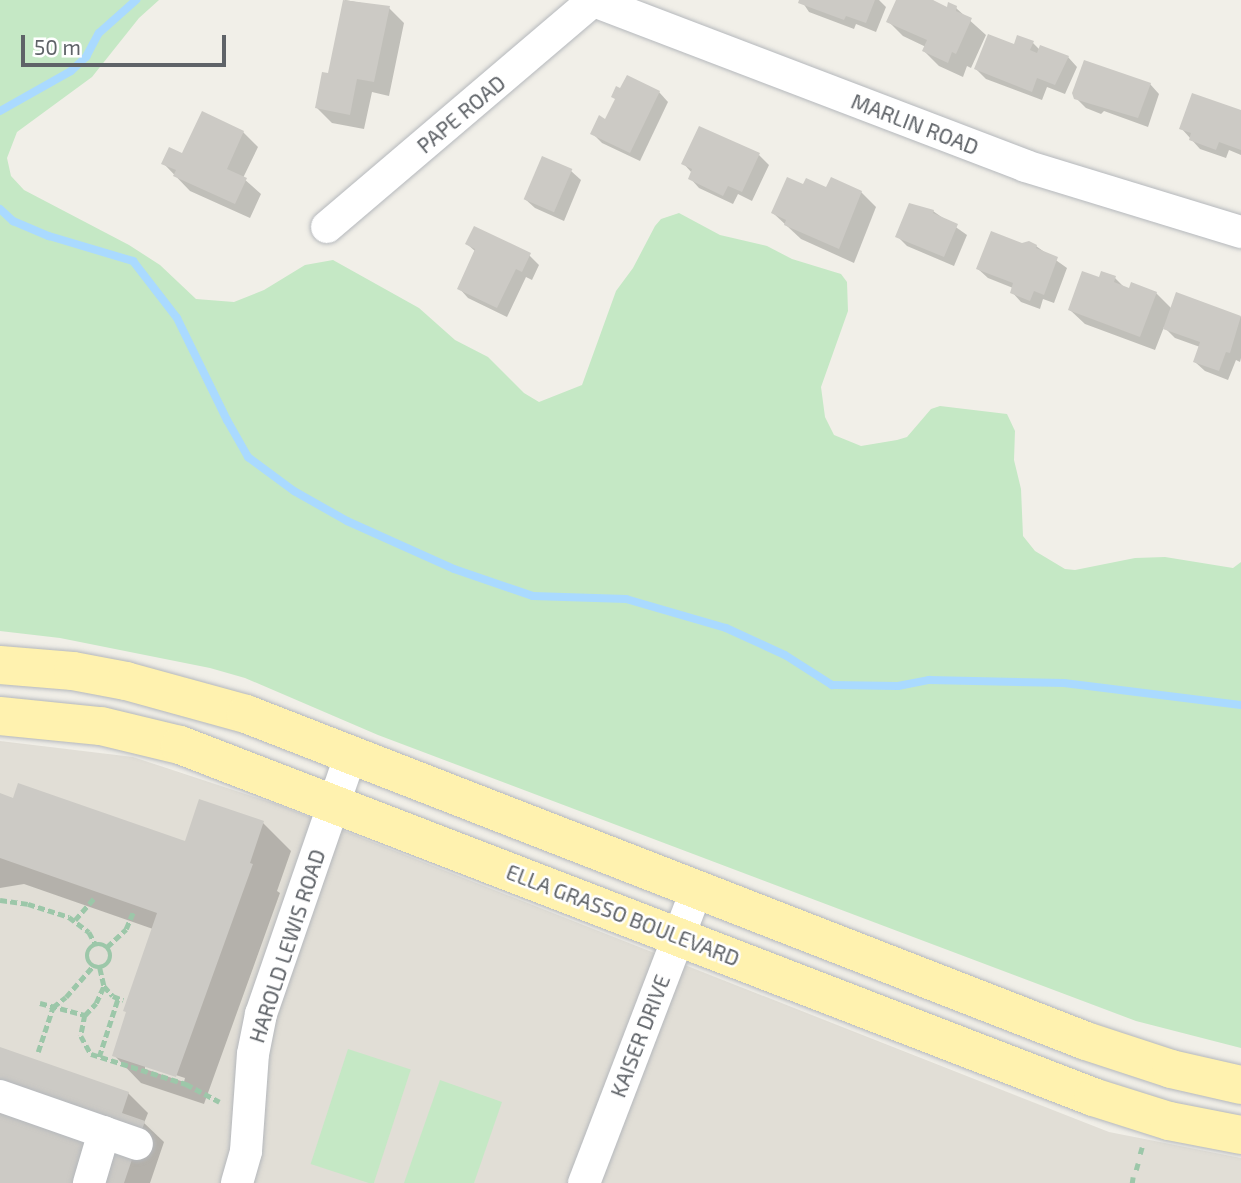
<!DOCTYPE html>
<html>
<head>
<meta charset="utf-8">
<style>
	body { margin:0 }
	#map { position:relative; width:1241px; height:1183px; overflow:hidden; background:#f1efe8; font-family:"Exo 2",sans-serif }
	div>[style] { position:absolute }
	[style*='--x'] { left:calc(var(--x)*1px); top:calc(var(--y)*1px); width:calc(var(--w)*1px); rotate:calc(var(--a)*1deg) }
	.education>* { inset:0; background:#e1ded6 }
	.green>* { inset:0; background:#c5e8c5; transform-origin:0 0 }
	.shadow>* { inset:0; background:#0003 }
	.stream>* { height:8px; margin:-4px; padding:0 4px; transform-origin:4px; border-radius:4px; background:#aadaff }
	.building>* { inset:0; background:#cccac5; transform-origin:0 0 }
	.path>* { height:4.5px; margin-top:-2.25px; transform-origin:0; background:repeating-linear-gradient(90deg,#9cc7a9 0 7px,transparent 0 10.5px) }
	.path>.ring { margin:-2.25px; padding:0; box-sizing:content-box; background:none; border:4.5px solid #9cc7a9; border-radius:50% }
	.roads { filter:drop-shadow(0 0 2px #b5b8bc) drop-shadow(0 0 2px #b5b8bc) }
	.minor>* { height:32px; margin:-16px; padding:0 16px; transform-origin:16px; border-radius:16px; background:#fff }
	.major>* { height:38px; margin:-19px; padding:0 19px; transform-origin:19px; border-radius:19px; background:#fff2af }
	span { translate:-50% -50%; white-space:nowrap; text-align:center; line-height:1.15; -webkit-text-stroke:5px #fff; paint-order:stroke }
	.street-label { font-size:21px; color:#5f6368 }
	.scale { position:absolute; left:21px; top:35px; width:205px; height:32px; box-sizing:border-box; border:4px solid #5f6368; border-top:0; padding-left:9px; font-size:21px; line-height:24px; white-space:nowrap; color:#5f6368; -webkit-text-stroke:5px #fff; paint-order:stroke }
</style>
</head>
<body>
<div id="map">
	<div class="education">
		<i style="clip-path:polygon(0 741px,133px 757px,276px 804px,1109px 1132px,1241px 1158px,1241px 1183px,0 1183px)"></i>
	</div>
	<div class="green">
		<i style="clip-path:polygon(0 0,159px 0,139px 18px,92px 77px,17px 132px,7px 158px,11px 176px,24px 190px,129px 245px,160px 265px,196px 299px,234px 302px,264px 290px,305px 265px,333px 260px,419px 308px,455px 340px,488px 357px,524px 393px,539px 402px,582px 385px,616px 291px,633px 268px,655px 226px,661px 219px,679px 213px,720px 235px,767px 246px,792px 259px,841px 274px,847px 282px,848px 311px,821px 387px,825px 417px,834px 435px,861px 446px,897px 440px,907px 437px,931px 409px,940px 406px,1007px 414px,1015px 431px,1014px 460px,1021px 489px,1023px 536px,1035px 551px,1065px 569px,1075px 570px,1135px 558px,1165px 557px,1233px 568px,1241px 562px,1241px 1048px,1136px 1021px,378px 735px,245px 678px,210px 668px,60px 638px,0 631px)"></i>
		<i style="left:348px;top:1049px;width:66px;height:121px;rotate:18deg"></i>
		<i style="clip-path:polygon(440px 1080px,502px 1102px,474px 1183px,404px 1183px)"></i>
	</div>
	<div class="shadow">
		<i style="clip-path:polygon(345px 0,389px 8px,404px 23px,389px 96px,372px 92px,364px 129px,332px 123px,317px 108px,329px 75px)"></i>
		<i style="clip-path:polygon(801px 0,879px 0,886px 7px,876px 32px,856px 24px,854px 29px,809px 12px)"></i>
		<i style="clip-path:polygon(898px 0,932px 0,947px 9px,956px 8px,986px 35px,971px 68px,967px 66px,963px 77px,939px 66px,924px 51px,926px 47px,903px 36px,889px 22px)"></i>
		<i style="clip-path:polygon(1033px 43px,1040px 50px,1068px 57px,1077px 67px,1065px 94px,1047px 87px,1042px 100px,986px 79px,976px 69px,1015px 47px)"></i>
		<i style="clip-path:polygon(1150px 84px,1159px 94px,1148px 127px,1104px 111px,1101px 114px,1086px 108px,1076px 98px)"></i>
		<i style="clip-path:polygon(659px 92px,668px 102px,640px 161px,602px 143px,592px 133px,606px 121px)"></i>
		<i style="clip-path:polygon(1241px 112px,1241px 155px,1229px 150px,1226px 158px,1200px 149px,1181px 128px)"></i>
		<i style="clip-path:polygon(700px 128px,759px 155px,769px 165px,752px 201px,738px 194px,733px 204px,699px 188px,690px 178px,692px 173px,683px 163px)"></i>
		<i style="clip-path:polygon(243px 132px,258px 147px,243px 178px,261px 194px,250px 218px,190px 191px,163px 163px)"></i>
		<i style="clip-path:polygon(571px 171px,581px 180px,564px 221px,535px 208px,525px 199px)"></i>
		<i style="clip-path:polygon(827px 189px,861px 192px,876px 207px,854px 263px,801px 239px,773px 213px)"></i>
		<i style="clip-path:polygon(933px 211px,967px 235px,954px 266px,907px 246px,897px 236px)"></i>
		<i style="clip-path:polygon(467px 244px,529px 255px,539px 265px,532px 280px,526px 277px,507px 317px,468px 298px,459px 288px,476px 252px)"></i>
		<i style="clip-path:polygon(1021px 245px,1036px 246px,1067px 268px,1054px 303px,1043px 299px,1040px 309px,1021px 302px,1012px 292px,1013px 288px,988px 278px,978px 269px)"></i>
		<i style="clip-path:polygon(1115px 278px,1126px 289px,1156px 293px,1172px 309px,1177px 295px,1241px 317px,1241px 358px,1240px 362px,1236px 360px,1228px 380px,1205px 371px,1195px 362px,1200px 347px,1175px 338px,1164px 327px,1155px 350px,1085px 324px,1070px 310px,1100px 279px)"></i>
		<i style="clip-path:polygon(evenodd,0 795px,186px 843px,263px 823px,291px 851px,277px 891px,280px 893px,204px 1104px,141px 1083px,114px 1055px,153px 929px,24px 884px,0 888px,0 795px,145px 1065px,185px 1078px,184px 1082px,145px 1069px,145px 1065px)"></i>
		<i style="clip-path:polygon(0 1049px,128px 1093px,148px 1113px,144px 1123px,164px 1142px,150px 1183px,0 1183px)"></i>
	</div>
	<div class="stream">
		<i style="--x:0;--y:111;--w:81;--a:-29.4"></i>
		<i style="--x:71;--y:71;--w:21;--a:-43"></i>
		<i style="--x:86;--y:57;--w:27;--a:-62"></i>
		<i style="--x:99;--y:33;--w:50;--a:-41.7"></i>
		<i style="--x:0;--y:209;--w:18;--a:43"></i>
		<i style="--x:13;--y:221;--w:39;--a:23"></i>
		<i style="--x:49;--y:236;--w:88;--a:16.6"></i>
		<i style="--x:133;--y:261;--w:72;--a:52.3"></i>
		<i style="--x:177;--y:318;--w:114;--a:63.9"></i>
		<i style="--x:227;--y:420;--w:43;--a:60.4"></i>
		<i style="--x:248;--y:457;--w:57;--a:36.5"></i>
		<i style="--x:294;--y:491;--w:61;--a:29.5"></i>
		<i style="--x:347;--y:521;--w:117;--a:24.2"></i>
		<i style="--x:454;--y:569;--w:83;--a:18.9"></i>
		<i style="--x:533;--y:596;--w:93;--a:1.8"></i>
		<i style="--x:626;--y:599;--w:104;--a:16.2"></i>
		<i style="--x:726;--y:628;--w:65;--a:24.6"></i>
		<i style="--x:785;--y:655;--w:56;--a:32.6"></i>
		<i style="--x:832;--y:685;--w:66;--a:0.9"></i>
		<i style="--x:898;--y:686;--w:32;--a:-11"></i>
		<i style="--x:929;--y:680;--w:135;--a:1.3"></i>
		<i style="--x:1064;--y:683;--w:178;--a:7.1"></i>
	</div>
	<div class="building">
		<i style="clip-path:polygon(343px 0,390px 6px,374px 82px,357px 79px,350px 115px,315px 108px,322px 72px,328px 73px)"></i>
		<i style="clip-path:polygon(799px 0,875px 0,866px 23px,846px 16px,844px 20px,798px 3px)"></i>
		<i style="clip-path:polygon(896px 0,933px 0,947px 7px,948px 2px,957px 6px,956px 11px,972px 18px,956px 54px,952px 52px,948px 63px,922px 51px,927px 40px,886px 22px)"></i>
		<i style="clip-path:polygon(988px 34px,1014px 44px,1017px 35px,1034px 41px,1030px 50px,1037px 53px,1040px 45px,1069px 56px,1055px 85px,1037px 78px,1032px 92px,974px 69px)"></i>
		<i style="clip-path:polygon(1084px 60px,1151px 83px,1138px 118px,1074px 99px,1072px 93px)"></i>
		<i style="clip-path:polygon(627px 75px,660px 91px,630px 153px,590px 134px,599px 115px,605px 119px,615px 99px,611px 97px,616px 86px,620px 88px)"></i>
		<i style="clip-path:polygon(1192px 93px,1241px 110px,1241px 150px,1219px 142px,1216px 150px,1189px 140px,1191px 133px,1179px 129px)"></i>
		<i style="clip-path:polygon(202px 111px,244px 131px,227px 169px,247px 178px,235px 204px,173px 176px,176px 170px,161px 164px,169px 147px,182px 153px)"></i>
		<i style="clip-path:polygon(699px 126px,760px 153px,742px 192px,728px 186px,723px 196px,688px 179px,692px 169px,681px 164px)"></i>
		<i style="left:542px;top:156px;width:33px;height:47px;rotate:23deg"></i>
		<i style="clip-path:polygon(787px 177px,803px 184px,806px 178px,826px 187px,831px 177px,862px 191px,839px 249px,784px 225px,786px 220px,771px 213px)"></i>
		<i style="clip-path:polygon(909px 203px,934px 210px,933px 213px,958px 224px,944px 257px,895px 237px)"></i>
		<i style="clip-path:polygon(474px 226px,531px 253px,522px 272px,516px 269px,497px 308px,457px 289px,475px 249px,465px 244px)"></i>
		<i style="clip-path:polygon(991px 231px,1022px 243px,1029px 241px,1037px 245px,1036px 248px,1058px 257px,1044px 295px,1034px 291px,1030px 301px,1010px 293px,1013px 283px,976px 269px)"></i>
		<i style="clip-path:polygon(1082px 271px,1099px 277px,1101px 271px,1116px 276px,1114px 282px,1129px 288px,1131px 282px,1157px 292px,1140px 337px,1068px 310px)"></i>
		<i style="clip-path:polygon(1176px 292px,1241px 316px,1230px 353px,1226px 352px,1219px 371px,1193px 362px,1200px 342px,1163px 329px)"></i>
		<i style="clip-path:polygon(18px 783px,185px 841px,199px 799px,264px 821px,250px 863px,253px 864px,176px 1077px,112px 1056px,126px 1012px,123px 1011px,157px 913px,0 858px,0 793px,13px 798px)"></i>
		<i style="clip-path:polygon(0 1047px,129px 1092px,122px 1113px,145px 1121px,124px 1183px,0 1183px)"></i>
	</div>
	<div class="path">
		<i style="--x:0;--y:900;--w:28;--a:8"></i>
		<i style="--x:28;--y:904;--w:43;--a:17.6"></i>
		<i style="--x:69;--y:917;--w:25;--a:37"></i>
		<i style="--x:89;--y:932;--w:15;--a:62"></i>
		<i style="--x:75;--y:920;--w:30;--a:-49"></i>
		<i class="ring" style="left:87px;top:944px;width:19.5px;height:19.5px"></i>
		<i style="--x:107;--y:947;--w:26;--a:-43"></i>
		<i style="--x:126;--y:929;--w:21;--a:-67"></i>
		<i style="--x:100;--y:968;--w:18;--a:77"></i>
		<i style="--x:104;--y:986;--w:13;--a:48"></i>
		<i style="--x:113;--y:996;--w:11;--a:22"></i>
		<i style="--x:40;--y:1003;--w:47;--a:14.9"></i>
		<i style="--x:85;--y:1015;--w:16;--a:-47"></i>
		<i style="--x:96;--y:1003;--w:19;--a:-65"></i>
		<i style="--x:85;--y:1015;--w:21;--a:101"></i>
		<i style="--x:81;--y:1036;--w:21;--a:61"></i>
		<i style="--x:91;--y:1054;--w:100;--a:17.5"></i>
		<i style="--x:186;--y:1084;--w:38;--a:28"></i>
		<i style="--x:38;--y:1052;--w:47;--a:-71.6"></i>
		<i style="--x:53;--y:1007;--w:16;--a:-38"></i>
		<i style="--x:66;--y:997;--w:41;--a:-48.9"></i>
		<i style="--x:99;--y:1057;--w:62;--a:-72.1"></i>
		<i style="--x:1140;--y:1154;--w:7;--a:-74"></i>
		<i style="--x:1136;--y:1170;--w:7;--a:-74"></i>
		<i style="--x:1132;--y:1183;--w:6;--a:-81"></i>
	</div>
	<div class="roads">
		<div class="minor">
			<i style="--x:594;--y:1;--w:462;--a:20.9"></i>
			<i style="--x:1025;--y:166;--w:226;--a:17"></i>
			<i style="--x:327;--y:227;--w:350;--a:-40.4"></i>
			<i style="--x:0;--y:1096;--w:145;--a:19.3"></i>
			<i style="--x:89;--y:1183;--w:53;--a:-73.6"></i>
			<i style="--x:237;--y:1183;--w:33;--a:-74"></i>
			<i style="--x:246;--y:1151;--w:97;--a:-85.9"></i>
			<i style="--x:253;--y:1054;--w:41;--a:-78.7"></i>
			<i style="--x:261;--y:1014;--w:275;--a:-70.9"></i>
			<i style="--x:584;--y:1183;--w:315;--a:-69"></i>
		</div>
		<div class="major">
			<i style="--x:0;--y:665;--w:73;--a:4.7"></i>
			<i style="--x:73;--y:671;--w:54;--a:10.7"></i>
			<i style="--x:126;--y:681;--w:124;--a:15.4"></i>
			<i style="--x:246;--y:714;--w:901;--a:21.27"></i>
			<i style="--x:1086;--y:1041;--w:89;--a:18.2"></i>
			<i style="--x:1171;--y:1069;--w:72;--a:12.9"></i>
			<i style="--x:0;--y:716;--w:101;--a:5.7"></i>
			<i style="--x:101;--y:726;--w:81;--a:13.5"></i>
			<i style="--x:180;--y:745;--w:979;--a:21.08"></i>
			<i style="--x:1093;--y:1097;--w:80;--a:17.5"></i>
			<i style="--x:1169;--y:1121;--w:73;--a:11"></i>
		</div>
	</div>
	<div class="street-label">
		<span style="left:461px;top:114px;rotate:-40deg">PAPE ROAD</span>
		<span style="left:915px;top:124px;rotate:21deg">MARLIN ROAD</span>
		<span style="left:623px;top:915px;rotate:21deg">ELLA GRASSO BOULEVARD</span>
		<span style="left:287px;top:946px;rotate:-72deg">HAROLD LEWIS ROAD</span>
		<span style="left:640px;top:1036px;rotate:-69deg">KAISER DRIVE</span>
	</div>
	<div class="scale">50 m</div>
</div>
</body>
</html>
